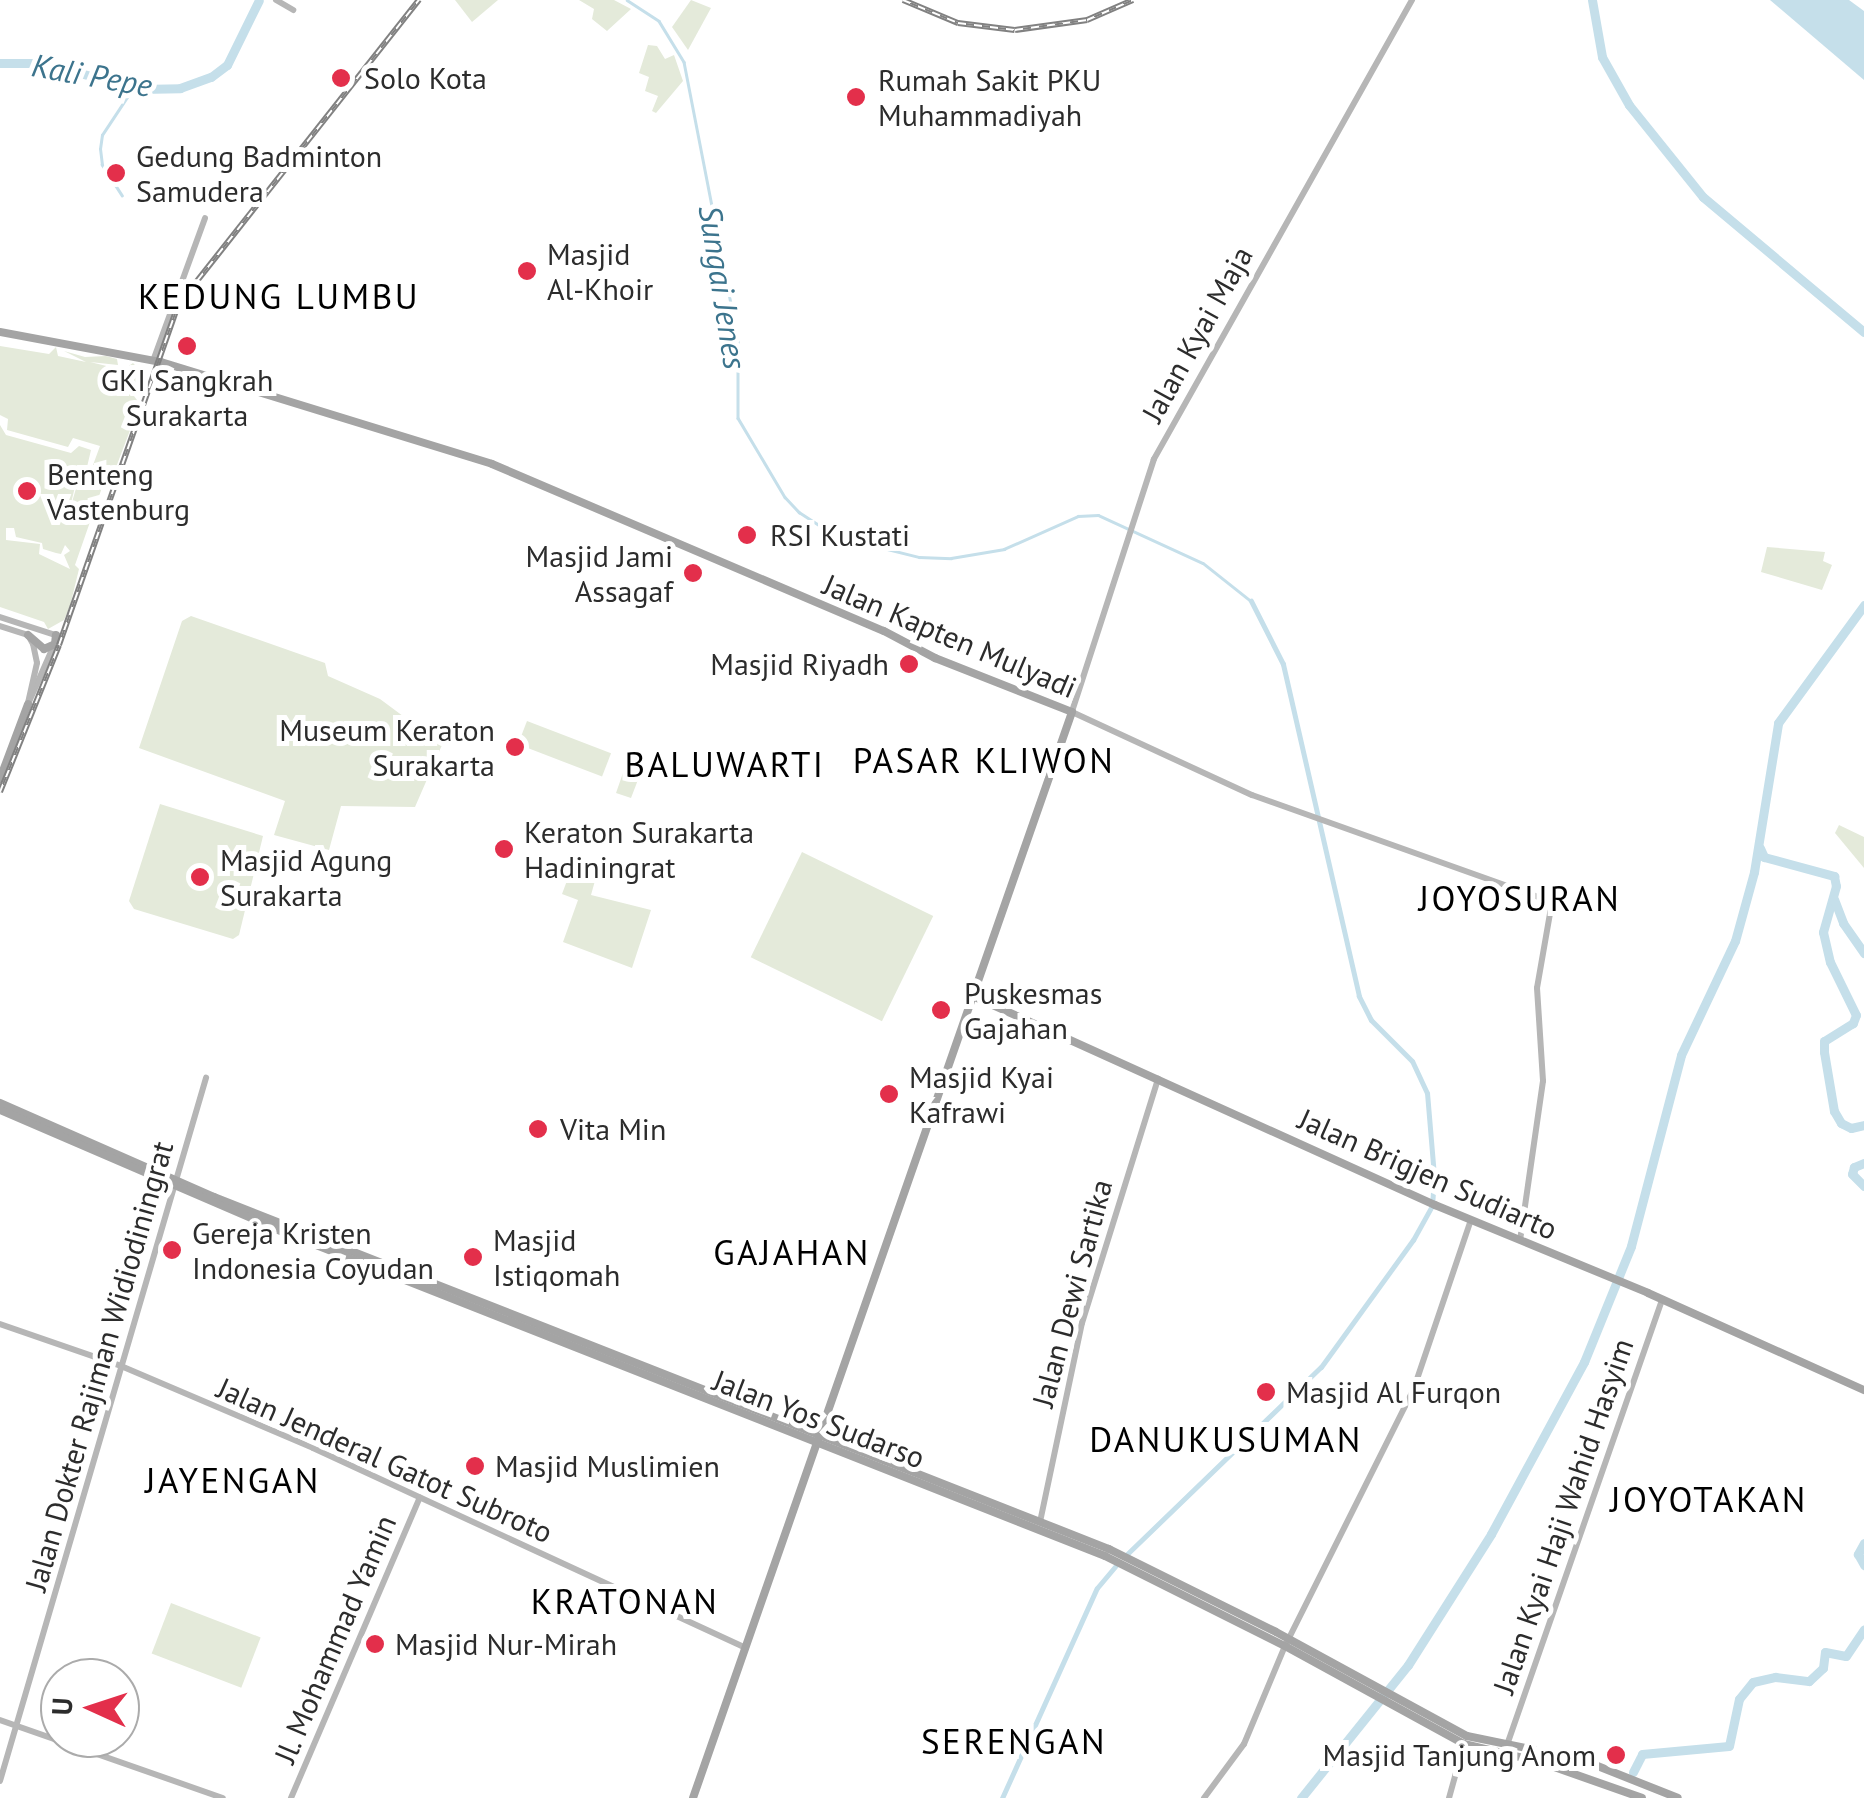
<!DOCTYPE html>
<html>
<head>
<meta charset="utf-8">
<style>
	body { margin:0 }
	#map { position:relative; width:1864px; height:1798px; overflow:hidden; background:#fff; font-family:"PT Sans",sans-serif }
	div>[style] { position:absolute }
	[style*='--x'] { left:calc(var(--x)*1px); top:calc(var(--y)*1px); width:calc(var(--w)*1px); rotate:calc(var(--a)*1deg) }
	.green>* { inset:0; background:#e4eada; transform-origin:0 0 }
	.water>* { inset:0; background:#c5dfea }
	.stream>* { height:2.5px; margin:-1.25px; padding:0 1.25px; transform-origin:1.25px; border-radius:1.25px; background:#c5dfea }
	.canal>* { height:5px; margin:-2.5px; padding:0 2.5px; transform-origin:2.5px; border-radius:2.5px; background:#c5dfea }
	.river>* { height:9px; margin:-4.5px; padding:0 4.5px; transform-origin:4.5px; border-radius:4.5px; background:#c5dfea }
	.secondary>* { height:6px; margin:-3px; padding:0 3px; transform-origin:3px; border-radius:3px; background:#b6b6b6 }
	.primary>* { height:8px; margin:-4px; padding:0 4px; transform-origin:4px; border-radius:4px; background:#a4a4a4 }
	.rail>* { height:6px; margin-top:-3px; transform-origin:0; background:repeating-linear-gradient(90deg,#fff 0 8px,#818181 0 16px); box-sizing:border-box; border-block:2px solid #818181 }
	.dots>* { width:28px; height:28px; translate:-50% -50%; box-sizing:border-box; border:5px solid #fff; border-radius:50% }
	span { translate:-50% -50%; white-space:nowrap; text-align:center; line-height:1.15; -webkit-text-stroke:10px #fff; paint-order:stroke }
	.poi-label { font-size:30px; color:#2c2c2c }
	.left { translate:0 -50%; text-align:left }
	.right { translate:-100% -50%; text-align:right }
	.street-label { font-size:30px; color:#2c2c2c }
	.water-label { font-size:32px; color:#3c748d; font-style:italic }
	.quarter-label { font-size:35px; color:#000; letter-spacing:2.5px }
	.north { position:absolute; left:40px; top:1658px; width:100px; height:100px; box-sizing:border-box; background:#fff; border:2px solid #ababab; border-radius:50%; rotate:273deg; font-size:28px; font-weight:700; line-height:40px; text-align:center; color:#2c2c2c }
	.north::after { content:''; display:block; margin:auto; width:35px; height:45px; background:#e32f4b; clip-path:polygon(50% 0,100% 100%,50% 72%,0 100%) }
</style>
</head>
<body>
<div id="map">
	<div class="green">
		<i style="clip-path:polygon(455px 0,498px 0,472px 22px)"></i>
		<i style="clip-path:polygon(579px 0,614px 0,631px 9px,607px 31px,592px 19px,594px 9px)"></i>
		<i style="clip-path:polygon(691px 0,711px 8px,688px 50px,672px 27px)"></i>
		<i style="clip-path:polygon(648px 45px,657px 46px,665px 59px,674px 55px,683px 81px,656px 113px,652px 111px,658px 96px,645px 91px,649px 77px,639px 73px)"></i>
		<i style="clip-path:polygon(evenodd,0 346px,49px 354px,56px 347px,58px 356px,86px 362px,64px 351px,85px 357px,106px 356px,117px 359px,118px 365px,90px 362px,123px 370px,133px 363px,148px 379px,134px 396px,140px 404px,115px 470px,109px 475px,99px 471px,97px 476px,105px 479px,75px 565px,79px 569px,70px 606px,64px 620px,48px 629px,44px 622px,0 607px,0 425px,6px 435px,71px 453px,79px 446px,91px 450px,87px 467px,80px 467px,66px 523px,81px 471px,93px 465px,100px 446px,73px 438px,68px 447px,7px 430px,8px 419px,0 415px,0 346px,6px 528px,14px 528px,16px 537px,42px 543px,43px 549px,56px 553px,61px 554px,65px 545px,70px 551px,64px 555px,70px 569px,39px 554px,40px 544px,6px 540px,6px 528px)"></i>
		<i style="clip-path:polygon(1767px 547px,1825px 552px,1823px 561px,1832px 565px,1822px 590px,1761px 572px)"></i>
		<i style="clip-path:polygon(191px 616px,325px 663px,328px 676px,380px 699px,442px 745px,415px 807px,341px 806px,329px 850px,274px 835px,285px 801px,139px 748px,182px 621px)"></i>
		<i style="left:527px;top:721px;width:90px;height:25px;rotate:21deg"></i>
		<i style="clip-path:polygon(631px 768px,641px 772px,631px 798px,616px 793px,624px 770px)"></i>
		<i style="clip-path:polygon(160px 804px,263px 836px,239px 935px,233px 939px,134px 909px,129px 901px)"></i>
		<i style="clip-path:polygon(1839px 825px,1864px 837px,1864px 868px,1835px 833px)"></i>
		<i style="left:802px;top:852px;width:146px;height:117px;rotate:26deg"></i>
		<i style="clip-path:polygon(574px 862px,598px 870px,591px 895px,651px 910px,632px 968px,563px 942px,578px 900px,562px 894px)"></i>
		<i style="left:171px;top:1603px;width:96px;height:54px;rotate:21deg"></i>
	</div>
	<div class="water">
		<i style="clip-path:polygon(1770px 0,1849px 0,1864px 11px,1864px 80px)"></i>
	</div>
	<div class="stream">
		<i style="--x:627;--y:0;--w:38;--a:33"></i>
		<i style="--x:659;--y:21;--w:48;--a:58.6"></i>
		<i style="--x:684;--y:62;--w:284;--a:79"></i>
		<i style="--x:738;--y:341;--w:77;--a:90"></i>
		<i style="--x:738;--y:418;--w:92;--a:59.3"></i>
		<i style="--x:785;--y:497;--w:21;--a:47"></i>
		<i style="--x:799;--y:512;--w:33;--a:33"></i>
		<i style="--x:827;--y:530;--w:34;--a:21"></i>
		<i style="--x:859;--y:542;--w:62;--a:14"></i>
		<i style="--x:919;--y:557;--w:32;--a:2"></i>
		<i style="--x:951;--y:558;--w:54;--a:-9.6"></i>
		<i style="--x:1004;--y:549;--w:81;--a:-24"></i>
		<i style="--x:1078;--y:516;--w:20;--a:-3"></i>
		<i style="--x:1098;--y:515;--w:115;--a:24.6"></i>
		<i style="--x:1203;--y:563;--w:61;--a:38.4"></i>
		<i style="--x:130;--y:92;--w:11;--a:-15"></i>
		<i style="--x:122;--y:196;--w:37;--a:-123"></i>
		<i style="--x:102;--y:165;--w:16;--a:-97"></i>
		<i style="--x:100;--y:149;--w:14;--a:-82"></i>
		<i style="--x:102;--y:135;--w:49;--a:-56.6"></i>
	</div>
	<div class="canal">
		<i style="--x:1125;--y:1556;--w:272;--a:-44"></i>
		<i style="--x:1321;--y:1367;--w:157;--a:-54.1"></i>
		<i style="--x:1413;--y:1240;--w:39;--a:-61"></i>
		<i style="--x:1432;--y:1206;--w:30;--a:-86"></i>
		<i style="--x:1434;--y:1176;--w:83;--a:-94.8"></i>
		<i style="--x:1427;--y:1093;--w:35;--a:-115"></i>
		<i style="--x:1412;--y:1061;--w:58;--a:-135"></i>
		<i style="--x:1371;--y:1020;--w:27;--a:-117"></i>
		<i style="--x:1359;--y:996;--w:341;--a:-102.9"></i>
		<i style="--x:1283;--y:664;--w:71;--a:-116.9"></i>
		<i style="--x:1002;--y:1798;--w:230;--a:-65.7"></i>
		<i style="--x:1097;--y:1588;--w:31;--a:-50"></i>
	</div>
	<div class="river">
		<i style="--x:1592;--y:0;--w:58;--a:80"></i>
		<i style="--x:1602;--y:57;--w:55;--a:60.6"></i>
		<i style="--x:1629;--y:105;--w:118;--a:51.2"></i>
		<i style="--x:1703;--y:197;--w:210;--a:40"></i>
		<i style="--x:0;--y:63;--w:41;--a:0"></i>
		<i style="--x:41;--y:63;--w:103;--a:14.6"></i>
		<i style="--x:141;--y:89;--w:39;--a:-1"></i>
		<i style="--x:180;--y:88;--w:33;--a:-20"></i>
		<i style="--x:211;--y:77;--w:20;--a:-37"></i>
		<i style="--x:227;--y:65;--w:72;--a:-63.8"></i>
		<i style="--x:1760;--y:848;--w:10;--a:66"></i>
		<i style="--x:1764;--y:857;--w:73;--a:15.2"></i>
		<i style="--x:1834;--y:876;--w:10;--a:79"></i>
		<i style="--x:1836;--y:886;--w:48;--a:105.8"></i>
		<i style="--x:1823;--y:932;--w:31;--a:77"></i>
		<i style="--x:1830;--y:962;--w:59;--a:63.9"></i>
		<i style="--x:1856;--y:1015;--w:9;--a:111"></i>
		<i style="--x:1853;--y:1023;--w:34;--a:148"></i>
		<i style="--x:1824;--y:1041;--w:11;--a:90"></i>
		<i style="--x:1824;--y:1052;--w:60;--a:80.4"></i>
		<i style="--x:1834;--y:1111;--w:14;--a:60"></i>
		<i style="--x:1841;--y:1123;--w:11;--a:27"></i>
		<i style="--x:1851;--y:1128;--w:13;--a:-13"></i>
		<i style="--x:1834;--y:899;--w:26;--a:69"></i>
		<i style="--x:1843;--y:923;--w:37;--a:55"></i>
		<i style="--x:1864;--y:1163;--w:11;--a:158"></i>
		<i style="--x:1854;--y:1167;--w:7;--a:106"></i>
		<i style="--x:1852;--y:1174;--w:17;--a:45"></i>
		<i style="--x:1864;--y:1543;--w:13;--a:119"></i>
		<i style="--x:1858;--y:1554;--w:13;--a:61"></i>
		<i style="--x:1633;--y:1772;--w:20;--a:-63"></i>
		<i style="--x:1642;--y:1754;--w:87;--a:-5.3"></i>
		<i style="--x:1729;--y:1746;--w:48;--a:-78"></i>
		<i style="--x:1739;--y:1699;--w:22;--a:-51"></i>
		<i style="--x:1753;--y:1682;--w:23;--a:-13"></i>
		<i style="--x:1775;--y:1677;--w:34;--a:7"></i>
		<i style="--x:1809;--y:1681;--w:19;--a:-43"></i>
		<i style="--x:1823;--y:1668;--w:16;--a:-83"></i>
		<i style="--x:1825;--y:1652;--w:21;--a:11"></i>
		<i style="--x:1846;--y:1656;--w:32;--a:-56"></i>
		<i style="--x:1301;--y:1798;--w:171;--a:-51.2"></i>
		<i style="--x:1408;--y:1665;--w:155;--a:-57.6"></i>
		<i style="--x:1491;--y:1534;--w:196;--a:-61.6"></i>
		<i style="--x:1584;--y:1362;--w:125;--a:-67.9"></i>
		<i style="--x:1631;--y:1246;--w:197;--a:-75.3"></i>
		<i style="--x:1681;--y:1055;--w:126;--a:-64.7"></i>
		<i style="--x:1735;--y:941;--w:72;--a:-74.6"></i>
		<i style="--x:1754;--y:872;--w:151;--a:-80.8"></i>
		<i style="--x:1778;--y:723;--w:146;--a:-53.9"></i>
	</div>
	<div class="secondary">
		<i style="--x:276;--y:0;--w:20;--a:30"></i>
		<i style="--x:1412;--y:0;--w:527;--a:119.34"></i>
		<i style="--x:1154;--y:459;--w:266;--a:108"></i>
		<i style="--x:1072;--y:712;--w:198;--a:24.8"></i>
		<i style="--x:1252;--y:795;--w:319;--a:19.6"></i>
		<i style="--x:1552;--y:902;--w:87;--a:99.9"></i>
		<i style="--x:1537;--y:988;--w:93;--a:86.3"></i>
		<i style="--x:1543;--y:1081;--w:161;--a:98.2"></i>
		<i style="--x:153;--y:361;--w:152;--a:-70"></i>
		<i style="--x:0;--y:617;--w:61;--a:18.1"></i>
		<i style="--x:58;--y:636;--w:74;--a:113.8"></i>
		<i style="--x:0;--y:626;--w:29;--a:18"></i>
		<i style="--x:28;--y:635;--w:10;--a:61"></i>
		<i style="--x:33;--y:644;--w:19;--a:78"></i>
		<i style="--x:37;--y:663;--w:41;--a:102.7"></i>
		<i style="--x:0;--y:1324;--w:128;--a:19.1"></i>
		<i style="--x:121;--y:1366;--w:209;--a:23.1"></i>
		<i style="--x:313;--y:1448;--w:477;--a:24.8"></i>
		<i style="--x:1040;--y:1522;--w:203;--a:-78.1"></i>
		<i style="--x:1082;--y:1323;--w:256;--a:-72.7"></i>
		<i style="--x:0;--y:1720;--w:236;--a:19.3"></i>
		<i style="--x:1507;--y:1745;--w:471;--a:-70.8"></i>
		<i style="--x:0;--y:1781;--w:733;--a:-73.67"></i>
		<i style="--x:291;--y:1798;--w:327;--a:-66.8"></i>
		<i style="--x:1204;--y:1798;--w:67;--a:-53.5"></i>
		<i style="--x:1244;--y:1744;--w:106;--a:-67.3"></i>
		<i style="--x:1285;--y:1646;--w:288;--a:-63.4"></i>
		<i style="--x:1414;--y:1388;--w:177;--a:-71.3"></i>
		<i style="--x:1449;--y:1798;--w:56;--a:-74.5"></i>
	</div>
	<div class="primary">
		<i style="--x:0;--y:332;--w:164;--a:10.6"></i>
		<i style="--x:161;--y:362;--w:346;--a:17.1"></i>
		<i style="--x:492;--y:464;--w:426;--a:23.1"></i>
		<i style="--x:884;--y:631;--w:58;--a:27.9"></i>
		<i style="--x:935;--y:658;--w:147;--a:21.5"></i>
		<i style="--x:1072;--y:712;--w:1150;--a:109.24"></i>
		<i style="--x:28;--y:635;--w:21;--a:41"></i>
		<i style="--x:44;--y:649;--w:12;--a:-24"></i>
		<i style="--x:55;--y:644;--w:9;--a:-84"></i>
		<i style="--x:0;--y:779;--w:80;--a:-69.5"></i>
		<i style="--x:975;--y:997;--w:505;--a:24.33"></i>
		<i style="--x:1435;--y:1205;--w:230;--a:22.4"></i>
		<i style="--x:1648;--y:1293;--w:237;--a:24.2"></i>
		<i style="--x:0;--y:1103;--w:234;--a:23.7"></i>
		<i style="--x:214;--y:1197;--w:962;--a:21.47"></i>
		<i style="--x:1109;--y:1549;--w:186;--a:26.4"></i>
		<i style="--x:1276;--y:1632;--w:217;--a:28.6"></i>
		<i style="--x:1467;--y:1736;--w:115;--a:11.5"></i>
		<i style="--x:1580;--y:1759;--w:105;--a:21.7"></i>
		<i style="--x:0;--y:1110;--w:303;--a:23.3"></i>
		<i style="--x:278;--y:1230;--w:889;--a:21.51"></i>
		<i style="--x:1105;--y:1556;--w:201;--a:26.6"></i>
		<i style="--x:1285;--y:1646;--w:204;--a:28.7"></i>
		<i style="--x:1464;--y:1744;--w:78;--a:13.3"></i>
		<i style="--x:1540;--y:1762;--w:108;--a:19.4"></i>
	</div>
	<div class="rail">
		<i style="--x:903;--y:0;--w:60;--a:22.7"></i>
		<i style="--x:958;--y:23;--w:57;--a:7"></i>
		<i style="--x:1015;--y:30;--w:73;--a:-7.9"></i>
		<i style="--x:1087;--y:20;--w:50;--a:-23.5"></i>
		<i style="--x:0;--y:792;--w:158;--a:-68.1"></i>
		<i style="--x:59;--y:645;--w:360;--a:-70.7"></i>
		<i style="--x:178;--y:305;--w:389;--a:-51.7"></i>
	</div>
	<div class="dots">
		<i style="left:341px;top:78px;background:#e32f4b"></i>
		<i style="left:856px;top:97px;background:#e32f4b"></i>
		<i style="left:116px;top:173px;background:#e32f4b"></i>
		<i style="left:527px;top:271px;background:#e32f4b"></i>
		<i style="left:187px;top:346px;background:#e32f4b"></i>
		<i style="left:27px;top:491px;background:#e32f4b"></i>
		<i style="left:747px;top:535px;background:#e32f4b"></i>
		<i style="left:693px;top:573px;background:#e32f4b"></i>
		<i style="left:909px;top:664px;background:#e32f4b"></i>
		<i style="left:515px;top:747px;background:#e32f4b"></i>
		<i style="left:504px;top:849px;background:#e32f4b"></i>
		<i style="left:200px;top:877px;background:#e32f4b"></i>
		<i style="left:941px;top:1010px;background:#e32f4b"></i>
		<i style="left:889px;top:1094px;background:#e32f4b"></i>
		<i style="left:538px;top:1129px;background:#e32f4b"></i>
		<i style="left:172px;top:1250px;background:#e32f4b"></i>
		<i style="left:473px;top:1257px;background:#e32f4b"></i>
		<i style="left:1266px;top:1392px;background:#e32f4b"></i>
		<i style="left:475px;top:1466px;background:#e32f4b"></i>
		<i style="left:375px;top:1644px;background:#e32f4b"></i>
		<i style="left:1616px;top:1755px;background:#e32f4b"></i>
	</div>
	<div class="poi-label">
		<span class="left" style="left:364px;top:78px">Solo Kota</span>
		<span class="left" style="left:878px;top:97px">Rumah Sakit PKU<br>Muhammadiyah</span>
		<span class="left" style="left:136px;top:173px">Gedung Badminton<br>Samudera</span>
		<span class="left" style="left:547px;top:271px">Masjid<br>Al-Khoir</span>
		<span style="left:187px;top:397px">GKI Sangkrah<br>Surakarta</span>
		<span class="left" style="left:47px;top:491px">Benteng<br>Vastenburg</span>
		<span class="left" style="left:770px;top:535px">RSI Kustati</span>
		<span class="right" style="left:673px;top:573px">Masjid Jami<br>Assagaf</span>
		<span class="right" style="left:889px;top:664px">Masjid Riyadh</span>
		<span class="right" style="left:495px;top:747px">Museum Keraton<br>Surakarta</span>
		<span class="left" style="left:524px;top:849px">Keraton Surakarta<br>Hadiningrat</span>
		<span class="left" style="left:220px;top:877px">Masjid Agung<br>Surakarta</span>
		<span class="left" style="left:964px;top:1010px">Puskesmas<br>Gajahan</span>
		<span class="left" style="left:909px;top:1094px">Masjid Kyai<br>Kafrawi</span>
		<span class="left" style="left:560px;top:1129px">Vita Min</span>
		<span class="left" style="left:192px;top:1250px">Gereja Kristen<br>Indonesia Coyudan</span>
		<span class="left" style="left:493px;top:1257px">Masjid<br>Istiqomah</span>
		<span class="left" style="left:1286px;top:1392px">Masjid Al Furqon</span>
		<span class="left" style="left:495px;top:1466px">Masjid Muslimien</span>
		<span class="left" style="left:395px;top:1644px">Masjid Nur-Mirah</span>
		<span class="right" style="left:1596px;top:1755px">Masjid Tanjung Anom</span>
	</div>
	<div class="street-label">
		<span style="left:1197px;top:334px;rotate:-61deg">Jalan Kyai Maja</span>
		<span style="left:950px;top:636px;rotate:23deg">Jalan Kapten Mulyadi</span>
		<span style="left:1428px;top:1174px;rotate:24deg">Jalan Brigjen Sudiarto</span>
		<span style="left:1072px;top:1293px;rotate:-75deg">Jalan Dewi Sartika</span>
		<span style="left:99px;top:1366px;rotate:-74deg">Jalan Dokter Rajiman Widiodiningrat</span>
		<span style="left:819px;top:1419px;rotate:21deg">Jalan Yos Sudarso</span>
		<span style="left:385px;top:1460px;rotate:24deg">Jalan Jenderal Gatot Subroto</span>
		<span style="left:1563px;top:1516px;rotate:-71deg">Jalan Kyai Haji Wahid Hasyim</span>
		<span style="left:335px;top:1639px;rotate:-67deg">Jl. Mohammad Yamin</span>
	</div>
	<div class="water-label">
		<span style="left:92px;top:75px;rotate:10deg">Kali Pepe</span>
		<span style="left:723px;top:287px;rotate:81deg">Sungai Jenes</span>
	</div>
	<div class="quarter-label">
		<span style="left:279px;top:296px">KEDUNG LUMBU</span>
		<span style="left:984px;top:760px">PASAR KLIWON</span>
		<span style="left:725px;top:764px">BALUWARTI</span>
		<span style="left:1520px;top:898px">JOYOSURAN</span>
		<span style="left:792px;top:1252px">GAJAHAN</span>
		<span style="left:1226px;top:1439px">DANUKUSUMAN</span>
		<span style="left:233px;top:1480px">JAYENGAN</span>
		<span style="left:1709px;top:1499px">JOYOTAKAN</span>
		<span style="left:625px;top:1601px">KRATONAN</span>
		<span style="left:1014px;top:1741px">SERENGAN</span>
	</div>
	<div class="north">U</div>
</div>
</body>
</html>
